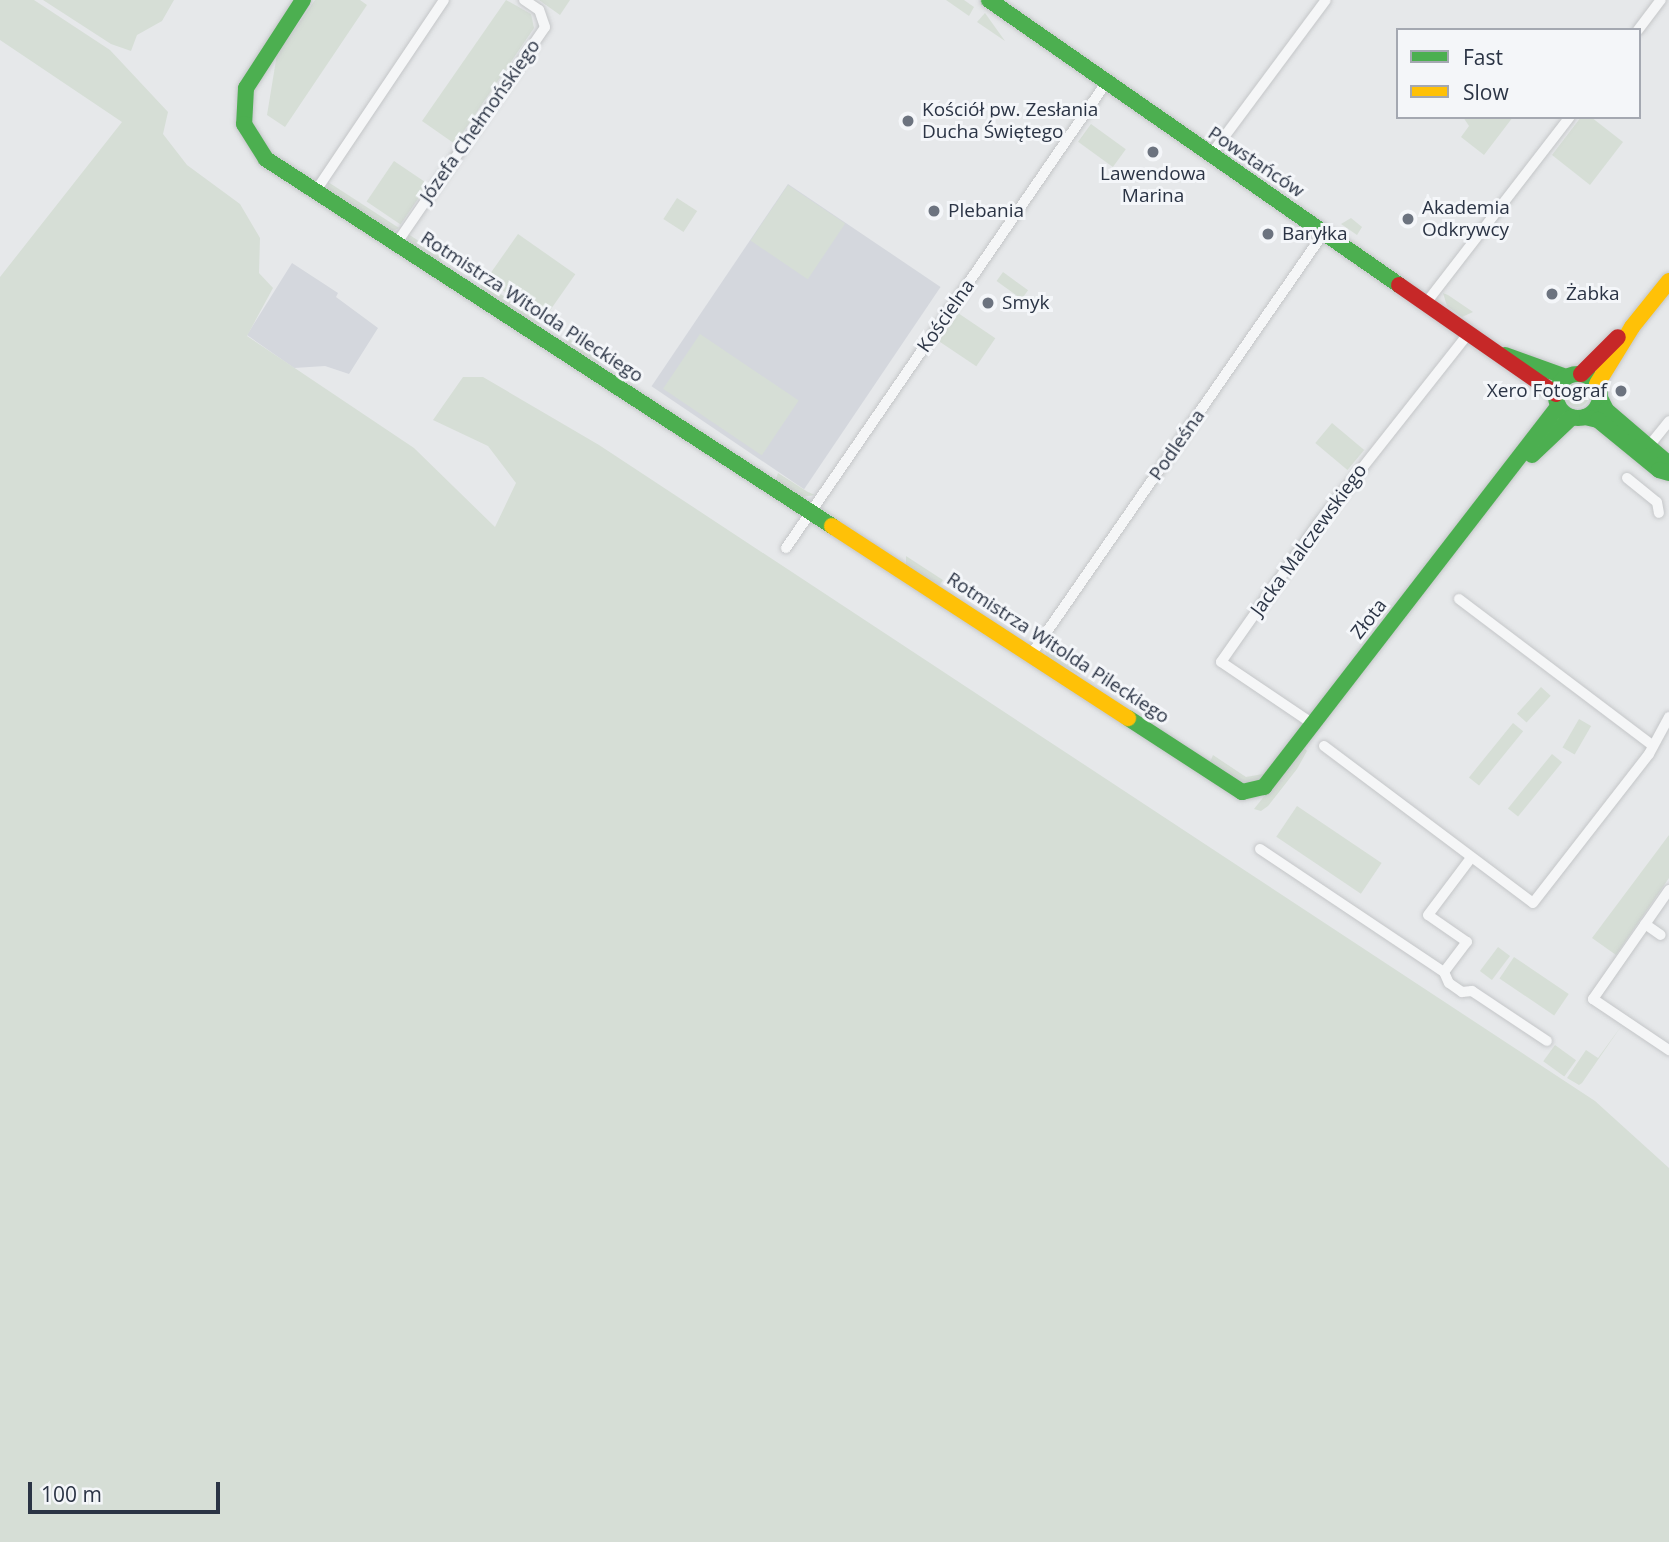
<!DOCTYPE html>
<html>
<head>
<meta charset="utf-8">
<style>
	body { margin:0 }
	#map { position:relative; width:1669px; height:1542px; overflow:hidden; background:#e6e8ea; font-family:"Open Sans",sans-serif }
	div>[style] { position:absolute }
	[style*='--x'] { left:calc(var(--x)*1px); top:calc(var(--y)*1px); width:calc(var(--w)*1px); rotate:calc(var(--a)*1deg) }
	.built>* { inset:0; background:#d4d7dd; transform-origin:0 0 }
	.green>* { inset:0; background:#d6ded6; transform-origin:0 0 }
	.round { border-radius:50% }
	.roads { filter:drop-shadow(0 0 2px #c4c6c8) drop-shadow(0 0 2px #c4c6c8) }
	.street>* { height:10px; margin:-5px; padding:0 5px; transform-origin:5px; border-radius:5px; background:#f5f6f7 }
	.fast>* { height:16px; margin:-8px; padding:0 8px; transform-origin:8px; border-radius:8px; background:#4caf50 }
	.fast>.ring { margin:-8px; padding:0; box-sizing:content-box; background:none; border:16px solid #4caf50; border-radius:50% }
	.slow>* { height:16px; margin:-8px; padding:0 8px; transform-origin:8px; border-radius:8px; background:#ffc107 }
	.jam>* { height:16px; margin:-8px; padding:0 8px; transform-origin:8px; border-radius:8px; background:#c62828 }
	.dots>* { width:19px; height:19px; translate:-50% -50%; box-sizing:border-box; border:4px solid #f4f6f9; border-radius:50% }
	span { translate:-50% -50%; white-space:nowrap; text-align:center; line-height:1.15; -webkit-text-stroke:6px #f4f6f9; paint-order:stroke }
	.poi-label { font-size:19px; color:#2b3445 }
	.left { translate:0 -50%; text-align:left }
	.right { translate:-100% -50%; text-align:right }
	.street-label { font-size:19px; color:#2b3445 }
	.legend { position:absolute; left:1396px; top:28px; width:245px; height:91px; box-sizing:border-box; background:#f4f6f9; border:2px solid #a4a8b1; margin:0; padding:9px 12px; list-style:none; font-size:21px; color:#2b3445 }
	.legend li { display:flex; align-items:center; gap:14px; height:35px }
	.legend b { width:35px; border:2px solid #a4a8b1 }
	.scale { position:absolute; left:28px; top:1482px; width:192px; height:32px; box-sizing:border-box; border:4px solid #2b3445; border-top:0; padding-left:9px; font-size:21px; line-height:24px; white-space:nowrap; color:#2b3445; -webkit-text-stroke:5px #f4f6f9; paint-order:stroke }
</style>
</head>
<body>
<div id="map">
	<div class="built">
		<i style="left:788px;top:184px;width:184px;height:244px;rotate:34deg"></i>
		<i style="clip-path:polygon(292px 263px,338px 293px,336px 297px,378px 328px,349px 374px,325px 366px,294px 368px,247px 335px)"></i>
	</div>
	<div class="green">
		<i style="clip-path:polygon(0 0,34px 0,110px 50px,168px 112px,163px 134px,187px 165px,240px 204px,260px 238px,259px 273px,273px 288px,247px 336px,414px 448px,495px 527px,516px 483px,488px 446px,433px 420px,463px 377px,483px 377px,599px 445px,1595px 1101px,1669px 1168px,1669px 1542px,0 1542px,0 277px,122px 122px,0 40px)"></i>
		<i style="clip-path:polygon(43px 0,174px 0,162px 21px,137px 35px,131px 51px,111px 44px)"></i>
		<i style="clip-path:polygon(315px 0,360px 0,367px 5px,285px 127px,267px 115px,277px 54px)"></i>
		<i style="clip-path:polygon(506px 0,531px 14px,534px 28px,455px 144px,422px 121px)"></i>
		<i style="clip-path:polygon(539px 0,570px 0,560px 15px)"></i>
		<i style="clip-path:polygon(946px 0,964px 0,974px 7px,969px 16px)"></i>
		<i style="clip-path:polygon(985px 13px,1005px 41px,977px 22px)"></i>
		<i style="clip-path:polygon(1463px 117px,1513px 117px,1484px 155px,1461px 137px,1469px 126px)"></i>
		<i style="clip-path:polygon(1581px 117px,1591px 117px,1623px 142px,1590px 185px,1552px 155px)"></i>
		<i style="left:1091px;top:124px;width:43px;height:22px;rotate:36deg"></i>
		<i style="left:394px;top:161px;width:41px;height:49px;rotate:34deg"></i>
		<i style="clip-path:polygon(328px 182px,399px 228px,391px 232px,327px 190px)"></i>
		<i style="left:788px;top:185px;width:69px;height:67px;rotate:34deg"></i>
		<i style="left:677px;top:198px;width:24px;height:25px;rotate:33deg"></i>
		<i style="clip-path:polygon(1351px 218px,1362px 227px,1357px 235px,1341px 224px)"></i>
		<i style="clip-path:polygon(408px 234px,442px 256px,440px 265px,408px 243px)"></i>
		<i style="left:518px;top:234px;width:70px;height:55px;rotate:35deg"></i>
		<i style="left:1003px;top:272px;width:31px;height:11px;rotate:36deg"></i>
		<i style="clip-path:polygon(481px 281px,543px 322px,534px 326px,480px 290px)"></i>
		<i style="clip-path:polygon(1443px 293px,1448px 295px,1473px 312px,1462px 317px,1447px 306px)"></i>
		<i style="left:958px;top:313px;width:45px;height:34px;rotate:34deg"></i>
		<i style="left:700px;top:334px;width:119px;height:66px;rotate:34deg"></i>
		<i style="clip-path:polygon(566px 337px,601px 359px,598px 364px,565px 344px)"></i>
		<i class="round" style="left:1565px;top:383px;width:24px;height:24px"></i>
		<i style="left:1332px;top:423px;width:42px;height:26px;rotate:40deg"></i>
		<i style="clip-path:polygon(778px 473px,808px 492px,815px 495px,802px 497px,775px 482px)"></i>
		<i style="clip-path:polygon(906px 556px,943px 580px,939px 586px,906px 566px)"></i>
		<i style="clip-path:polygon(1044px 647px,1082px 671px,1080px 675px,1047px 658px)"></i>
		<i style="left:1541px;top:687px;width:13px;height:36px;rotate:42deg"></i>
		<i style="left:1579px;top:719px;width:14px;height:33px;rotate:30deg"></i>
		<i style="left:1513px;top:723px;width:13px;height:70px;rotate:39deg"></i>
		<i style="clip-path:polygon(1293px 740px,1260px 781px,1247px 786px,1210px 762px,1213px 755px,1246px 777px,1263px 774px)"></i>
		<i style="clip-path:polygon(1303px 747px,1307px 751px,1297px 769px,1268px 806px,1261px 811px,1254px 809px)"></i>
		<i style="left:1552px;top:754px;width:13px;height:70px;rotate:39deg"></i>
		<i style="left:1297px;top:806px;width:102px;height:37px;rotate:34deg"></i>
		<i style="clip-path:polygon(1669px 835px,1669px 878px,1616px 955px,1592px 938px)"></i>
		<i style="left:1498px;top:947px;width:15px;height:30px;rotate:37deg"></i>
		<i style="left:1514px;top:957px;width:66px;height:26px;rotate:34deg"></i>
		<i style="clip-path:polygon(1622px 1025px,1582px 1083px,1579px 1085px,1567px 1078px,1586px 1050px,1598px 1058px)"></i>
		<i style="left:1555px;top:1045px;width:26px;height:20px;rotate:36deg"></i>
	</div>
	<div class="roads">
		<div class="street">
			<i style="--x:1638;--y:30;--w:38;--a:-53"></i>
			<i style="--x:1210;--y:156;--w:194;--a:-53.4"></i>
			<i style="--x:315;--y:192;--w:231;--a:-56.1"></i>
			<i style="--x:396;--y:244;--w:263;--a:-55.5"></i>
			<i style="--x:545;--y:27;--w:18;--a:-109"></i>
			<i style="--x:539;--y:10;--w:18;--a:-146"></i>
			<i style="--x:1426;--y:303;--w:235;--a:-52.3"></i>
			<i style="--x:1649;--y:446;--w:32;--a:-51"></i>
			<i style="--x:1627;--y:478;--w:38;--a:39"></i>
			<i style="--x:1657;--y:502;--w:11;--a:80"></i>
			<i style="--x:786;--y:548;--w:564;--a:-55.47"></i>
			<i style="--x:1459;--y:599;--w:242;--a:37.1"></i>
			<i style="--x:1030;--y:656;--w:514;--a:-55.23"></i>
			<i style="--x:1313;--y:724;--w:111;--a:-146"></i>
			<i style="--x:1221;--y:662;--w:169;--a:-54.9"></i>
			<i style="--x:1318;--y:524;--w:243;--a:-51.7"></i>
			<i style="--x:1324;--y:746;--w:261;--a:36.9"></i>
			<i style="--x:1533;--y:903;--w:189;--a:-52.1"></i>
			<i style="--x:1649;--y:754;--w:42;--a:-61.6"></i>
			<i style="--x:1260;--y:849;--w:221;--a:33.8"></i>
			<i style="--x:1444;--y:972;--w:38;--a:-53"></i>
			<i style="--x:1467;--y:942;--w:47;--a:-145.3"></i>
			<i style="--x:1428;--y:915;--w:71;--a:-53"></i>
			<i style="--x:1669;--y:890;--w:133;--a:124.9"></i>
			<i style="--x:1593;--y:999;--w:92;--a:33.9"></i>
			<i style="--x:1645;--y:924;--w:19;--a:35"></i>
			<i style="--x:1444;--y:972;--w:12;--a:66"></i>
			<i style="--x:1449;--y:983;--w:16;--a:35"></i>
			<i style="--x:1462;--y:992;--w:10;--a:-6"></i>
			<i style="--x:1472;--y:991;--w:90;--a:33.7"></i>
		</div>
		<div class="fast">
			<i style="--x:303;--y:0;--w:105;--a:122.9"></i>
			<i style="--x:246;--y:88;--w:36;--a:93"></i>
			<i style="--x:244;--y:124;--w:41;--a:57.8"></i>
			<i style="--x:266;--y:159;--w:675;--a:32.96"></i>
			<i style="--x:989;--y:0;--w:499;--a:34.8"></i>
			<i style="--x:1505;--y:355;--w:65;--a:19.8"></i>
			<i class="ring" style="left:1556px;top:374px;width:28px;height:28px"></i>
			<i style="--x:1600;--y:398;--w:13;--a:63"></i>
			<i style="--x:1606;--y:410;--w:83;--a:40.6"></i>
			<i style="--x:1585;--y:417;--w:13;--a:13"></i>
			<i style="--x:1598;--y:420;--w:79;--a:39.3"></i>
			<i style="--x:1659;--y:470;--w:10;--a:17"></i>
			<i style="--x:1532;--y:455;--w:55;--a:-43.5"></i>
			<i style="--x:1128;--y:718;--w:136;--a:33"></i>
			<i style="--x:1242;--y:792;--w:23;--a:-13"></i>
			<i style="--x:1264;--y:787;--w:481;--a:-52.3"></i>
		</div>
		<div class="slow">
			<i style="--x:1597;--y:384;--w:67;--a:-58.4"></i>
			<i style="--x:1632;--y:327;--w:59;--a:-51.2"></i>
			<i style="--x:832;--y:526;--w:353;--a:33"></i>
		</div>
		<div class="jam">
			<i style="--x:1399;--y:285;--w:191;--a:34.8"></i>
			<i style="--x:1581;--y:374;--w:52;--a:-45"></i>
		</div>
	</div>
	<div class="dots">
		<i style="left:908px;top:121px;background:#6c737f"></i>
		<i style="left:1153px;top:152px;background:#6c737f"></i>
		<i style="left:934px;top:211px;background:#6c737f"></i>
		<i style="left:1408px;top:219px;background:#6c737f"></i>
		<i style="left:1268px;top:234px;background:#6c737f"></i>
		<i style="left:1552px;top:294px;background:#6c737f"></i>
		<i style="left:988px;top:303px;background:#6c737f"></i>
		<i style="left:1621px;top:391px;background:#6c737f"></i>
	</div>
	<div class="poi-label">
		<span class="left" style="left:922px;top:121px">Kościół pw. Zesłania<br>Ducha Świętego</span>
		<span style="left:1153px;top:185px">Lawendowa<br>Marina</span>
		<span class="left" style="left:1422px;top:219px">Akademia<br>Odkrywcy</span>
		<span class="left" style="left:948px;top:211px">Plebania</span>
		<span class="left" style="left:1282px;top:234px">Baryłka</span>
		<span class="left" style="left:1566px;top:294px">Żabka</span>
		<span class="left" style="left:1002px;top:303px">Smyk</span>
		<span class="right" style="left:1607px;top:391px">Xero Fotograf</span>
	</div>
	<div class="street-label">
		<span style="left:480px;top:121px;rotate:-55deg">Józefa Chełmońskiego</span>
		<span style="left:1256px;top:162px;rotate:34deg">Powstańców</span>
		<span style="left:532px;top:307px;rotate:33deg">Rotmistrza Witolda Pileckiego</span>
		<span style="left:946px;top:316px;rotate:-55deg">Kościelna</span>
		<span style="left:1177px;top:445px;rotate:-55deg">Podleśna</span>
		<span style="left:1309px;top:540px;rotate:-54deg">Jacka Malczewskiego</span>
		<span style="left:1369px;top:619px;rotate:-52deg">Złota</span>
		<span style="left:1058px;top:648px;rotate:33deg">Rotmistrza Witolda Pileckiego</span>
	</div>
	<ul class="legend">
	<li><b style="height:9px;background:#4caf50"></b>Fast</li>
	<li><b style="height:9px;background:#ffc107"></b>Slow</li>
	</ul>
	<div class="scale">100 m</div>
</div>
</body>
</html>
